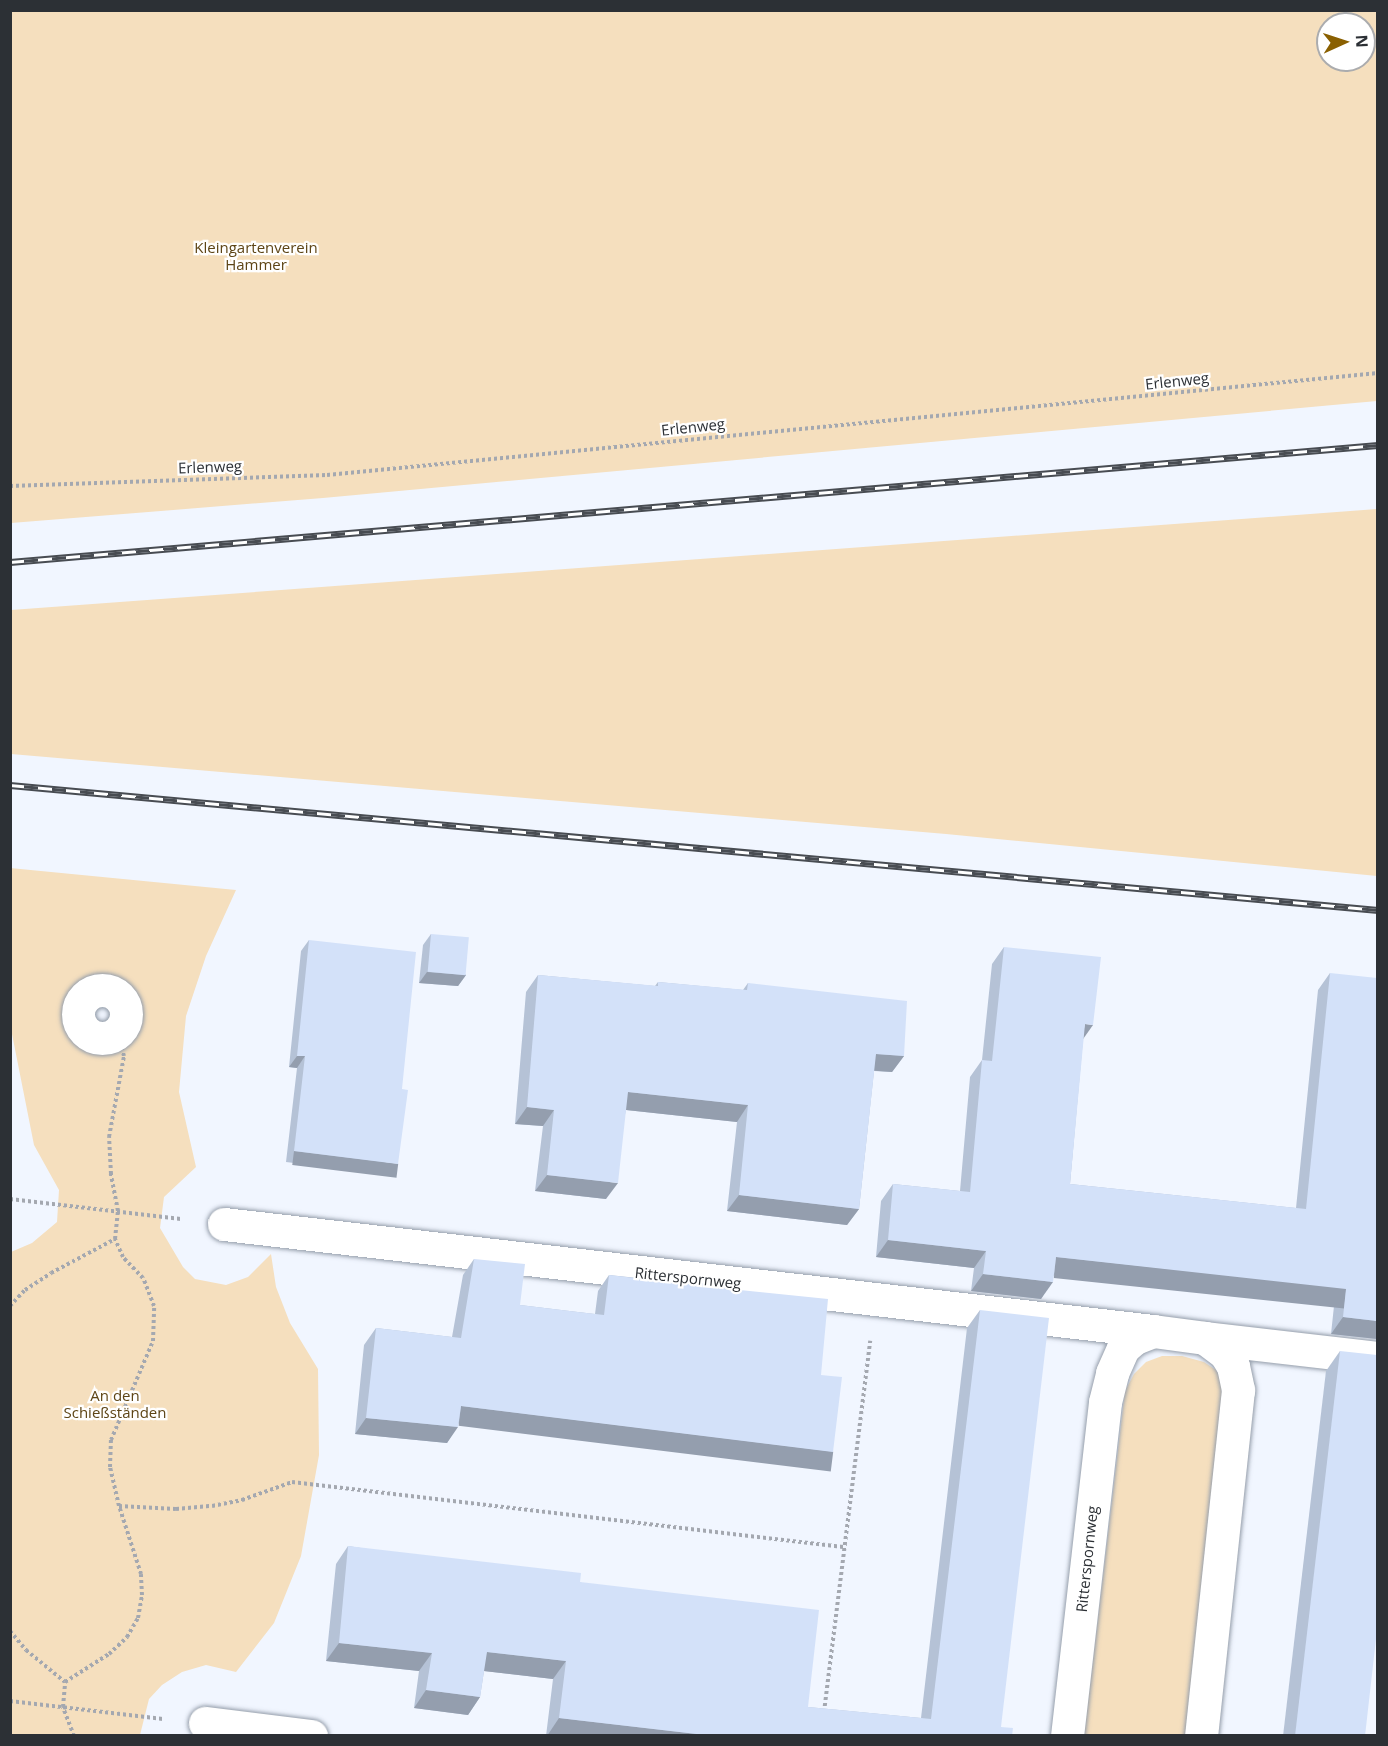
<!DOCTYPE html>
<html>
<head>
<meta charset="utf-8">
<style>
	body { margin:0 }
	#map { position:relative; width:1388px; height:1746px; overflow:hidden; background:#f1f6ff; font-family:"Open Sans",sans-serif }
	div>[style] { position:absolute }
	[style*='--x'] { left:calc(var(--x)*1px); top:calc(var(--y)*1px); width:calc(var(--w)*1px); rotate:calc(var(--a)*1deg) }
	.green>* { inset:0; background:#f5dfbe }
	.path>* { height:4px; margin-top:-2px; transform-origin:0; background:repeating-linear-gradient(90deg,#a4a8b0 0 3px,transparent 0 6px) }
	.roads { filter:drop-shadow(0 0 2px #959eab) drop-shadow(0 0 2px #959eab) }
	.street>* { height:33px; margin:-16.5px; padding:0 16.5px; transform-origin:16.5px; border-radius:16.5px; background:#fff }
	.street>.ring { margin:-16.5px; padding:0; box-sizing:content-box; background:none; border:33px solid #fff; border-radius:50% }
	.rail>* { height:7px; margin-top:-3.5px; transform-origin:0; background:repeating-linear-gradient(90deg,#fff 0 14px,#484c52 0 28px); box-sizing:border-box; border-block:2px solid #484c52 }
	.wall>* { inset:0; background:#b5c2d6 }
	.shaded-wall>* { inset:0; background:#949eae; transform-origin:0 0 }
	.building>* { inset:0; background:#d3e1f9; transform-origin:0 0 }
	span { translate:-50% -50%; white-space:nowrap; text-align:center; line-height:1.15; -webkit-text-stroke:4.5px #fff; paint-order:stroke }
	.park-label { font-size:15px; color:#5e4516 }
	.street-label { font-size:15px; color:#2c3035 }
	.frame { position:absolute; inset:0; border:12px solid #2c3035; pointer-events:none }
	.north { position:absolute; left:1316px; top:12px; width:60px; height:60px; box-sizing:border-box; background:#fff; border:2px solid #abacae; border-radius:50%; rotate:87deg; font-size:16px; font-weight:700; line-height:24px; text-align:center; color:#2c3035 }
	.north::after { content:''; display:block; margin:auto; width:21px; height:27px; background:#8a6001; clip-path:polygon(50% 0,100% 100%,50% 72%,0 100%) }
</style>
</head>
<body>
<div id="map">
	<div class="green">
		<i style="clip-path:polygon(evenodd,11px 10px,1377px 11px,1377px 401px,323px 498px,11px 523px,11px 10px,1328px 24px,1364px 24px,1364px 60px,1328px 60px,1328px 24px)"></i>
		<i style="clip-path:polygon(1377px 509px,1377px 876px,946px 834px,11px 754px,11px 610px)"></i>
		<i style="clip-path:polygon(evenodd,10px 868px,236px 890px,206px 956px,186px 1016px,179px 1092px,196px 1167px,164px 1197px,160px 1228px,183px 1267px,195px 1279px,226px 1285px,248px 1277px,271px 1254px,276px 1287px,290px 1323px,318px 1369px,319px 1455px,301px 1556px,274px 1623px,236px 1672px,206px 1665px,182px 1672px,162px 1685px,149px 1699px,140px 1735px,11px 1735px,11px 1252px,32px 1243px,57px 1222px,59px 1190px,34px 1145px,11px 1029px,10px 868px,105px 989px,117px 994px,124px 1002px,127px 1014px,125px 1023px,117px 1033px,100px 1039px,81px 1027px,77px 1017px,79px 1004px,85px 996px,96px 990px,105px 989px)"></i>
		<i style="clip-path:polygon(1162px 1356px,1182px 1356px,1204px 1362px,1216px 1370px,1224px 1383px,1186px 1735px,1084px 1736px,1125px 1391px,1134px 1374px,1146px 1362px)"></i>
	</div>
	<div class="path">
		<i style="--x:10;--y:486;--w:317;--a:-2"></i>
		<i style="--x:327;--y:475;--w:1056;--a:-5.54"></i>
		<i style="--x:10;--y:1199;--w:172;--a:6.7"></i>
		<i style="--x:10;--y:1306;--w:22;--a:-47"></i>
		<i style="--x:25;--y:1290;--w:31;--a:-33"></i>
		<i style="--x:51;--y:1273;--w:72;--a:-28"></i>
		<i style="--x:119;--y:1506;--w:57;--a:3"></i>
		<i style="--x:176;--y:1509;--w:36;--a:-5"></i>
		<i style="--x:212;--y:1506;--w:31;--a:-11"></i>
		<i style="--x:242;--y:1500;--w:53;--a:-19.8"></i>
		<i style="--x:292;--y:1482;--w:555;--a:6.73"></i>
		<i style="--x:10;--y:1631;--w:25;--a:50"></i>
		<i style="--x:26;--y:1650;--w:50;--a:39.4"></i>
		<i style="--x:10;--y:1701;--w:154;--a:6.7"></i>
		<i style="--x:824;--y:1712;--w:374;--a:-82.9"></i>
		<i style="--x:74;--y:1736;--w:31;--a:-111"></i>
		<i style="--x:63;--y:1707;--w:25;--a:-85"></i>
		<i style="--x:65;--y:1682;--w:52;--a:-32.5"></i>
		<i style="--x:109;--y:1654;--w:25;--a:-43"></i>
		<i style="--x:127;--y:1637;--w:22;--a:-60"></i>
		<i style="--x:138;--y:1618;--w:23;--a:-80"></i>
		<i style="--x:142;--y:1595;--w:21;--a:-93"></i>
		<i style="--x:141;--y:1574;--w:71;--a:-107.9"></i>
		<i style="--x:119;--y:1506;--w:40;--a:-103"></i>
		<i style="--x:110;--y:1467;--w:27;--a:-88"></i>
		<i style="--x:111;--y:1440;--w:108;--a:-67"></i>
		<i style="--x:153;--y:1341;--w:35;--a:-88"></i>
		<i style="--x:154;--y:1306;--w:30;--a:-111"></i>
		<i style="--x:143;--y:1278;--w:29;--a:-134"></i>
		<i style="--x:123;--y:1257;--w:20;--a:-114"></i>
		<i style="--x:115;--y:1239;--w:28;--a:-84"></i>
		<i style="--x:118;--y:1211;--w:38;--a:-101"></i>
		<i style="--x:111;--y:1174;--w:37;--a:-93"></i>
		<i style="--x:109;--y:1137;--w:82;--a:-79.5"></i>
		<i style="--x:124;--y:1056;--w:24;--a:-107"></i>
	</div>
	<div class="roads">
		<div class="street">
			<i class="ring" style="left:78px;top:990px;width:15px;height:15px"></i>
			<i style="--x:224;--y:1224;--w:935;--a:6.57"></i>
			<i style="--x:1205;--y:1338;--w:174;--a:6.6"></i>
			<i style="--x:205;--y:1723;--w:107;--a:7"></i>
			<i style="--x:1067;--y:1736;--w:336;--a:-83.5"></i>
			<i style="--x:1105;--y:1402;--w:30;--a:-76"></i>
			<i style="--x:1112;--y:1373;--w:27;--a:-66"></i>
			<i style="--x:1123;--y:1348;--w:16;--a:-40"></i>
			<i style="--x:1135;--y:1338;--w:19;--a:-21"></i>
			<i style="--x:1153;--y:1331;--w:52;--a:7.7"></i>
			<i style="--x:1205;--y:1338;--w:25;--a:37"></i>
			<i style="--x:1225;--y:1353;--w:15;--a:58"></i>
			<i style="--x:1233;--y:1366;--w:25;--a:78"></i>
			<i style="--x:1238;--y:1390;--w:348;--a:96.1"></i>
		</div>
	</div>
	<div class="rail">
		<i style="--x:10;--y:562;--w:1373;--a:-4.89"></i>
		<i style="--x:10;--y:785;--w:1374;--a:5.22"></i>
	</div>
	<div class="wall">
		<i style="clip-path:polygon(431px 934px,466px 975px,458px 986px,419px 983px,423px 945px)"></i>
		<i style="clip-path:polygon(309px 940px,390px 1175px,286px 1162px,297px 1068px,289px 1067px,301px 951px)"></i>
		<i style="clip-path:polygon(1004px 947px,1083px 1039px,1070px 1184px,1296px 1208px,1318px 990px,1330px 973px,1377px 1339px,1331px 1334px,1334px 1306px,1054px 1275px,1041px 1299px,971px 1291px,974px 1268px,876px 1257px,881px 1201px,893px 1184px,960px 1191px,970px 1077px,982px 1060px,992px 964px)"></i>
		<i style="clip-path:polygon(538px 975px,655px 986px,658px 982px,743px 990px,748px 983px,904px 1056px,892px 1072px,874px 1071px,859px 1209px,847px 1225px,727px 1211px,737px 1122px,626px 1110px,606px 1199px,535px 1191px,543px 1126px,515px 1124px,526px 992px)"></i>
		<i style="clip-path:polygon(474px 1259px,520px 1305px,595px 1314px,598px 1291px,609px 1275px,685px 1283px,686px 1281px,730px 1289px,821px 1375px,833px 1452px,822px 1468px,459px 1423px,447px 1443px,355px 1434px,364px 1345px,376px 1328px,452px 1337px,463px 1275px)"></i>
		<i style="clip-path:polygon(980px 1310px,1001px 1727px,1012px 1736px,546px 1736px,553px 1679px,484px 1671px,480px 1697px,468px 1715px,414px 1708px,419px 1671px,326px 1661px,336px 1564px,348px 1546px,580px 1582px,808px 1707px,921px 1718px,967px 1328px)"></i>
		<i style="clip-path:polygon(1340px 1351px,1365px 1736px,1283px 1736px,1326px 1371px)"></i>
	</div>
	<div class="shaded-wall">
		<i style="clip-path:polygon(427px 972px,466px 975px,458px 986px,419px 983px)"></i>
		<i style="clip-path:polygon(1085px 1024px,1093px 1025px,1081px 1042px)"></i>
		<i style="clip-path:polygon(876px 1054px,904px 1056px,892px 1072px,864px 1070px)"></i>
		<i style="clip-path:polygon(297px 1056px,305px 1056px,297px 1068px,289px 1067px)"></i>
		<i style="clip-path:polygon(628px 1092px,748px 1105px,737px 1122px,617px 1109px)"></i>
		<i style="clip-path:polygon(527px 1107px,554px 1110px,543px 1126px,515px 1124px)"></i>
		<i style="left:294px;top:1151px;width:105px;height:14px;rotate:7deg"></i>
		<i style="clip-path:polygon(547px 1175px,618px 1183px,606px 1199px,535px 1191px)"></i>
		<i style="clip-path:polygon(739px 1195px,859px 1209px,847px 1225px,727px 1211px)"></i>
		<i style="clip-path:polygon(888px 1240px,986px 1251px,974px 1268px,876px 1257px)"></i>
		<i style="left:1056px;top:1257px;width:292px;height:21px;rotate:6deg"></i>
		<i style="clip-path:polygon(983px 1274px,1053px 1282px,1041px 1299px,971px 1291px)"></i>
		<i style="clip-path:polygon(1343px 1317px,1377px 1321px,1377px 1339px,1331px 1334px)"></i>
		<i style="left:461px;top:1406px;width:375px;height:20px;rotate:7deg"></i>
		<i style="clip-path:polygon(366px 1418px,458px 1427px,447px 1443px,355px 1434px)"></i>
		<i style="clip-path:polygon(339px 1643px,432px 1653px,419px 1671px,326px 1661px)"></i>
		<i style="clip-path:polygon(487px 1652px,566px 1661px,553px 1679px,475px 1670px)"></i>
		<i style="clip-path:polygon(426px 1690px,480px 1697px,468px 1715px,414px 1708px)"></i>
		<i style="clip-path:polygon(559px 1718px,714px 1736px,547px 1736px)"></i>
	</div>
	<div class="building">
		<i style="left:431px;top:934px;width:38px;height:38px;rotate:5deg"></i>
		<i style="clip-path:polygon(309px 940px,416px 952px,402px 1089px,408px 1090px,398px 1164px,294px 1151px,305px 1056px,297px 1056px)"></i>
		<i style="clip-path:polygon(1004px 947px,1101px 957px,1093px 1025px,1085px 1024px,1070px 1184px,1306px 1209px,1330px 973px,1377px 978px,1377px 1321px,1343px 1317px,1346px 1289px,1056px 1257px,1053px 1282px,983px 1274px,986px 1251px,888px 1240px,893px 1184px,970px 1192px,982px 1060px,992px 1061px)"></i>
		<i style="clip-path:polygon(538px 975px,658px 986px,658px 982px,747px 990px,748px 983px,907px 1001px,904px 1056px,876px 1054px,859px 1209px,739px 1195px,748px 1105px,628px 1092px,618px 1183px,547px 1175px,554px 1110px,527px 1107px)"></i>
		<i style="clip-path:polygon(474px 1259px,525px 1264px,520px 1305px,604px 1315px,609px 1275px,686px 1284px,686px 1281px,731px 1287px,730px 1289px,828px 1299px,821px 1375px,842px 1377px,833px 1452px,461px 1406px,458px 1427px,366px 1418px,376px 1328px,461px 1338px)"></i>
		<i style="clip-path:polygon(980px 1310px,1049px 1318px,1001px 1727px,1013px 1728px,1012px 1736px,714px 1736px,559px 1718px,566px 1661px,487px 1652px,480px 1697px,426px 1690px,432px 1653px,339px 1643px,348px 1546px,581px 1573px,580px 1582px,819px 1610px,808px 1707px,931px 1719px)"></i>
		<i style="clip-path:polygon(1340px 1351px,1377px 1355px,1377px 1630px,1365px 1736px,1295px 1736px)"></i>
	</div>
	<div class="park-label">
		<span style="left:256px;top:256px">Kleingartenverein<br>Hammer</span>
		<span style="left:115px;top:1404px">An den<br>Schießständen</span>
	</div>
	<div class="street-label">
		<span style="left:1177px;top:381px;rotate:-6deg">Erlenweg</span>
		<span style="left:693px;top:427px;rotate:-6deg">Erlenweg</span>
		<span style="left:210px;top:467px;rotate:-2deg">Erlenweg</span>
		<span style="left:688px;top:1278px;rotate:6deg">Ritterspornweg</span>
		<span style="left:1087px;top:1559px;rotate:-84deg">Ritterspornweg</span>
	</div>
	<div class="frame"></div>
	<div class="north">N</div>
</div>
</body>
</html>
